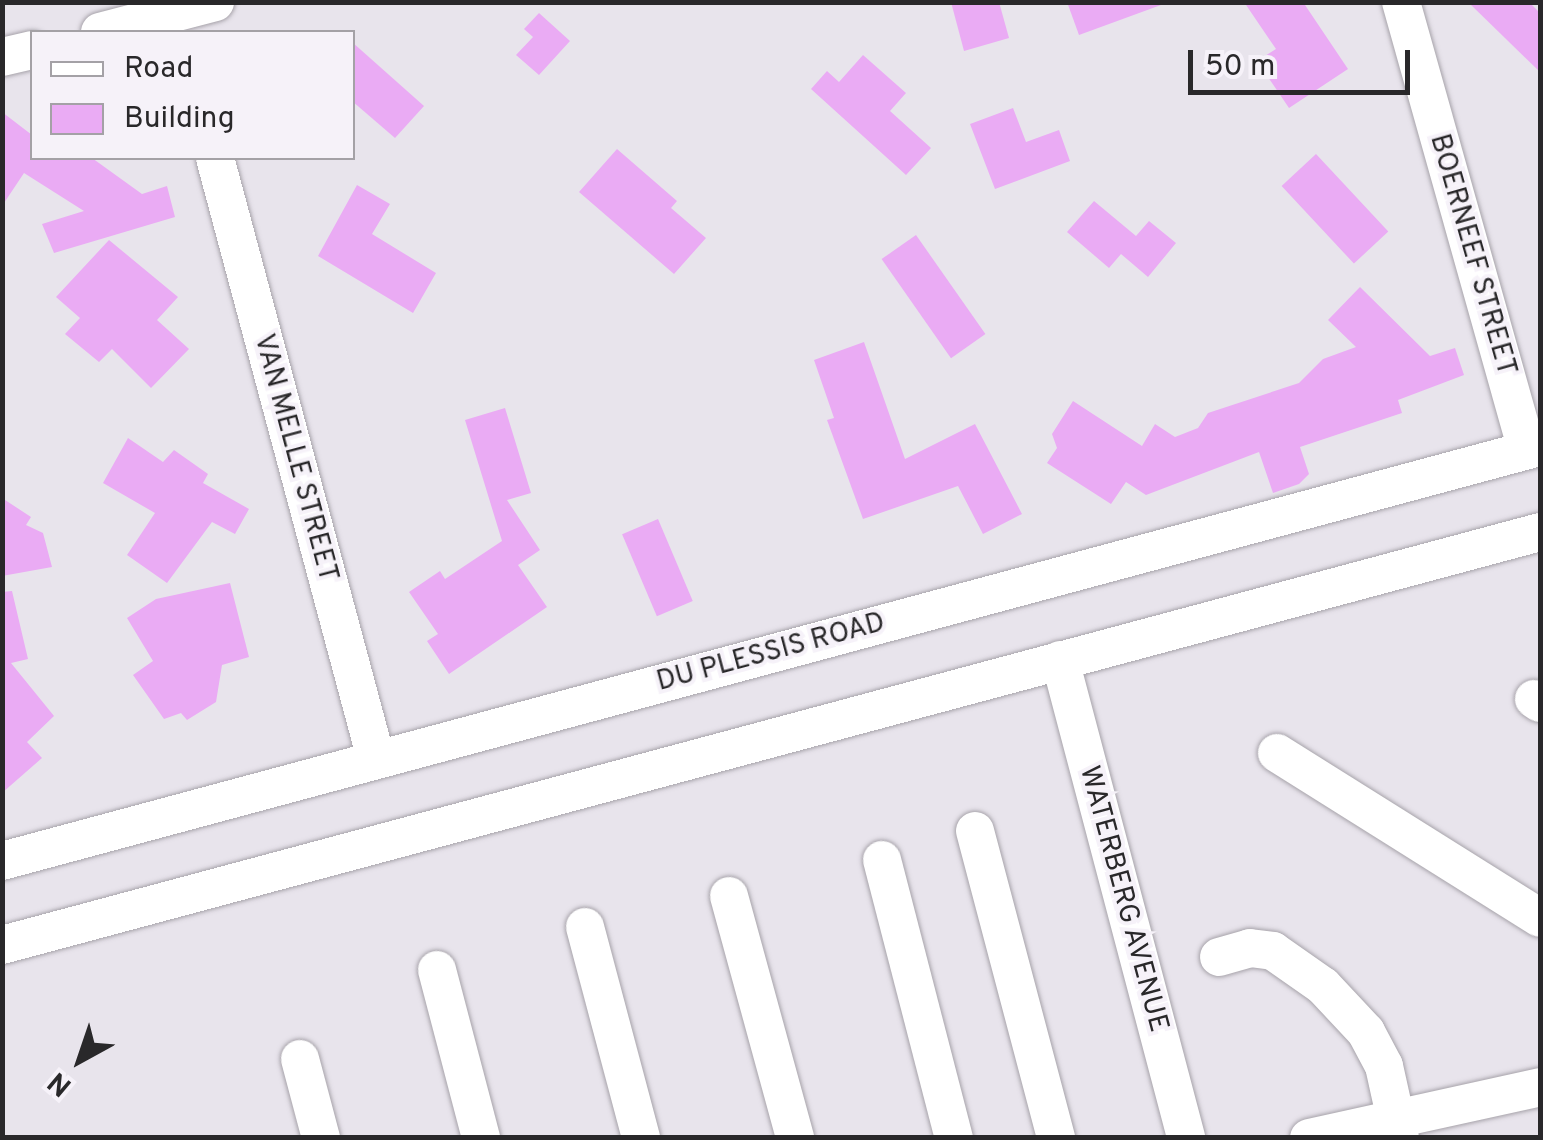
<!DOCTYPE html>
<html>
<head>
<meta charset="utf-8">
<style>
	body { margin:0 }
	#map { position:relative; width:1543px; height:1140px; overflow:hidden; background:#e8e4ec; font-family:Overpass,sans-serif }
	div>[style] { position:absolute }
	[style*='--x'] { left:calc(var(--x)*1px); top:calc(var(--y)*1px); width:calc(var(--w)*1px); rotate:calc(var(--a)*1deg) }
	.building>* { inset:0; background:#eaabf4; transform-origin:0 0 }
	.roads { filter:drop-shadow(0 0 2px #a7a3aa) drop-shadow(0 0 2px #a7a3aa) }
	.minor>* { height:38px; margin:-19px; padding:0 19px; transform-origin:19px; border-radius:19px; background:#fff }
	span { translate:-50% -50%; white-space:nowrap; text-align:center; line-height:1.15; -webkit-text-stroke:8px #f6f2f9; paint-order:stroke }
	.street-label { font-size:28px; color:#29282a }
	.frame { position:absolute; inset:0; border:5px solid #29282a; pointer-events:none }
	.legend { position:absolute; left:30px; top:30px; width:325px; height:130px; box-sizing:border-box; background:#f6f2f9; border:2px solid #a4a1a6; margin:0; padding:12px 18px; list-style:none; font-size:30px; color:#29282a }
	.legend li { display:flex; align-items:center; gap:20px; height:50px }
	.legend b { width:50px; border:2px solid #a4a1a6 }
	.north { position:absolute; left:30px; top:1010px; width:100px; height:100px; -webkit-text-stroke:8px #f6f2f9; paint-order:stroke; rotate:220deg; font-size:28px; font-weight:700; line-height:40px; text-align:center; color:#29282a }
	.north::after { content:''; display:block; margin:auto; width:35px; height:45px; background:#29282a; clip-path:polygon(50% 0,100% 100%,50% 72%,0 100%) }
	.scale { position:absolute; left:1188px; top:50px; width:222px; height:45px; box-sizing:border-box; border:5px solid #29282a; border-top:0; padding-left:12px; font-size:30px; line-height:35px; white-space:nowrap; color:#29282a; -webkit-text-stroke:8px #f6f2f9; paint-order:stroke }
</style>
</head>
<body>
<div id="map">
	<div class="building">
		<i style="clip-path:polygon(951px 2px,999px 2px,1009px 38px,964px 51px)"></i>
		<i style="clip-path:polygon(1067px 2px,1161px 2px,1161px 5px,1079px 35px)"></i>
		<i style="clip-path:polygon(1244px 2px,1303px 2px,1348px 69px,1289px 108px,1257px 61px,1276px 49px)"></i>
		<i style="clip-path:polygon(1468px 2px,1529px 2px,1540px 13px,1540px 72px)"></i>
		<i style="clip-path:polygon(539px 13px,570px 41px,539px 75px,516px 55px,533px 37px,524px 29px)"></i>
		<i style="clip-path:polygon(352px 42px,424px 106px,395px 138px,352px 101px)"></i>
		<i style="clip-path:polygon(863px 55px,906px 93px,890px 111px,931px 148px,906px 175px,811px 89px,827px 71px,839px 82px)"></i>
		<i style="clip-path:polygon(1013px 108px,1026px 142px,1059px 130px,1070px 161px,995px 189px,970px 124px)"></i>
		<i style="clip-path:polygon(2px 112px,32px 135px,32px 158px,92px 158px,142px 194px,167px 186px,175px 217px,54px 253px,42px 224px,84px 211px,24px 173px,2px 206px)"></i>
		<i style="clip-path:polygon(617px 149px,677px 201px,671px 208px,706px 238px,674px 274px,579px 192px)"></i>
		<i style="left:1316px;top:154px;width:106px;height:47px;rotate:47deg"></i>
		<i style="clip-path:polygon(357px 185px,390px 204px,372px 234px,436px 273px,413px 313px,318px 256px)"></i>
		<i style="clip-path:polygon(1094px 201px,1136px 236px,1149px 221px,1176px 243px,1148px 277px,1121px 254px,1109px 268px,1067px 232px)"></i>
		<i style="left:916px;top:235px;width:121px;height:42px;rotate:55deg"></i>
		<i style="clip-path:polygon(109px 240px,178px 297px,157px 320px,189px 349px,151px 388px,112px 349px,99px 362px,65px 334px,80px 318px,56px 297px)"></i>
		<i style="clip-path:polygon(1360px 287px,1430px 356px,1455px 348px,1464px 375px,1398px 400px,1402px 413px,1300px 447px,1309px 474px,1299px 484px,1273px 493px,1259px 452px,1146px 495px,1126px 482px,1111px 504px,1047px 463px,1057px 448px,1052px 434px,1073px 401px,1142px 446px,1155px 424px,1175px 437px,1198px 428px,1208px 413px,1299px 383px,1323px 359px,1356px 347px,1328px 320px)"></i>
		<i style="clip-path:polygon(864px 342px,905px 459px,975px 424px,1022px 514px,983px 534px,958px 486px,863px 519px,827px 420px,834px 418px,814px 360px)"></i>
		<i style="clip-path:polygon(505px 408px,531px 493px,507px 500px,540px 550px,518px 565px,547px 607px,449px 674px,427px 641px,438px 634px,409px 592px,440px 571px,445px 579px,502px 541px,465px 420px)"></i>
		<i style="clip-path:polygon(128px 438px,163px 462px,174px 450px,208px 474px,203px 483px,249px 509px,235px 534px,212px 522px,167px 583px,127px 555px,155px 513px,103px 483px)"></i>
		<i style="clip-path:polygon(2px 498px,31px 517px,26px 525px,43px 533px,52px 567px,2px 576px)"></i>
		<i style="left:658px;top:519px;width:89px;height:39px;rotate:67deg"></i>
		<i style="clip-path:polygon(230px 583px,249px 657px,222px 665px,216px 702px,187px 720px,181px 713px,164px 719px,133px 675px,153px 661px,127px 618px,156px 599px)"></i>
		<i style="clip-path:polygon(12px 591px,28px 659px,11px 663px,54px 716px,27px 742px,42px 758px,2px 793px,2px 592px)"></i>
	</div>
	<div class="roads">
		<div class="minor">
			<i style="--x:1401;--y:2;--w:465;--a:74.3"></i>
			<i style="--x:100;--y:32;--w:119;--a:-14.6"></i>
			<i style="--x:2;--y:57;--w:31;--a:-13"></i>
			<i style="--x:215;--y:158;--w:622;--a:75"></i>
			<i style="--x:1060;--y:660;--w:494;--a:75.2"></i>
			<i style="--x:1534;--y:699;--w:7;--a:34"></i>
			<i style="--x:1277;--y:753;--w:310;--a:32.1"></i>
			<i style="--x:975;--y:831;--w:318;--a:75.2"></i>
			<i style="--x:882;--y:860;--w:287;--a:75.5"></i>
			<i style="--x:2;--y:861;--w:1593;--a:-15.07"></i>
			<i style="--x:729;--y:896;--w:251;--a:74.7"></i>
			<i style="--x:585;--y:927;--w:218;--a:75.1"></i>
			<i style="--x:2;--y:945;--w:1592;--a:-15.03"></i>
			<i style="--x:1219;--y:957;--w:32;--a:-16"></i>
			<i style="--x:1250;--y:948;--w:23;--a:7"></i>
			<i style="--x:1273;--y:951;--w:61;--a:35"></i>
			<i style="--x:1323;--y:986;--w:63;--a:46.9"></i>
			<i style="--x:1366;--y:1032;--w:38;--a:62"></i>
			<i style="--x:1384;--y:1066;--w:74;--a:77.5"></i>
			<i style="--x:437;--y:970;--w:174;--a:75.3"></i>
			<i style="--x:300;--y:1059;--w:82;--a:75.1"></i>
			<i style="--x:1309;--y:1138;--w:237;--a:-12.4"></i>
		</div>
	</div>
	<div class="street-label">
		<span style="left:1472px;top:255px;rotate:74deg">BOERNEEF STREET</span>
		<span style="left:295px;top:458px;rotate:75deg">VAN MELLE STREET</span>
		<span style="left:771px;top:653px;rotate:-15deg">DU PLESSIS ROAD</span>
		<span style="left:1123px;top:899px;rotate:75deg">WATERBERG AVENUE</span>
	</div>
	<div class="frame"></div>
	<ul class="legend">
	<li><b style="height:12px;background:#fff"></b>Road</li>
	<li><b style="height:28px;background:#eaabf4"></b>Building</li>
	</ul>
	<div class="north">N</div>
	<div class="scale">50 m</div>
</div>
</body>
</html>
